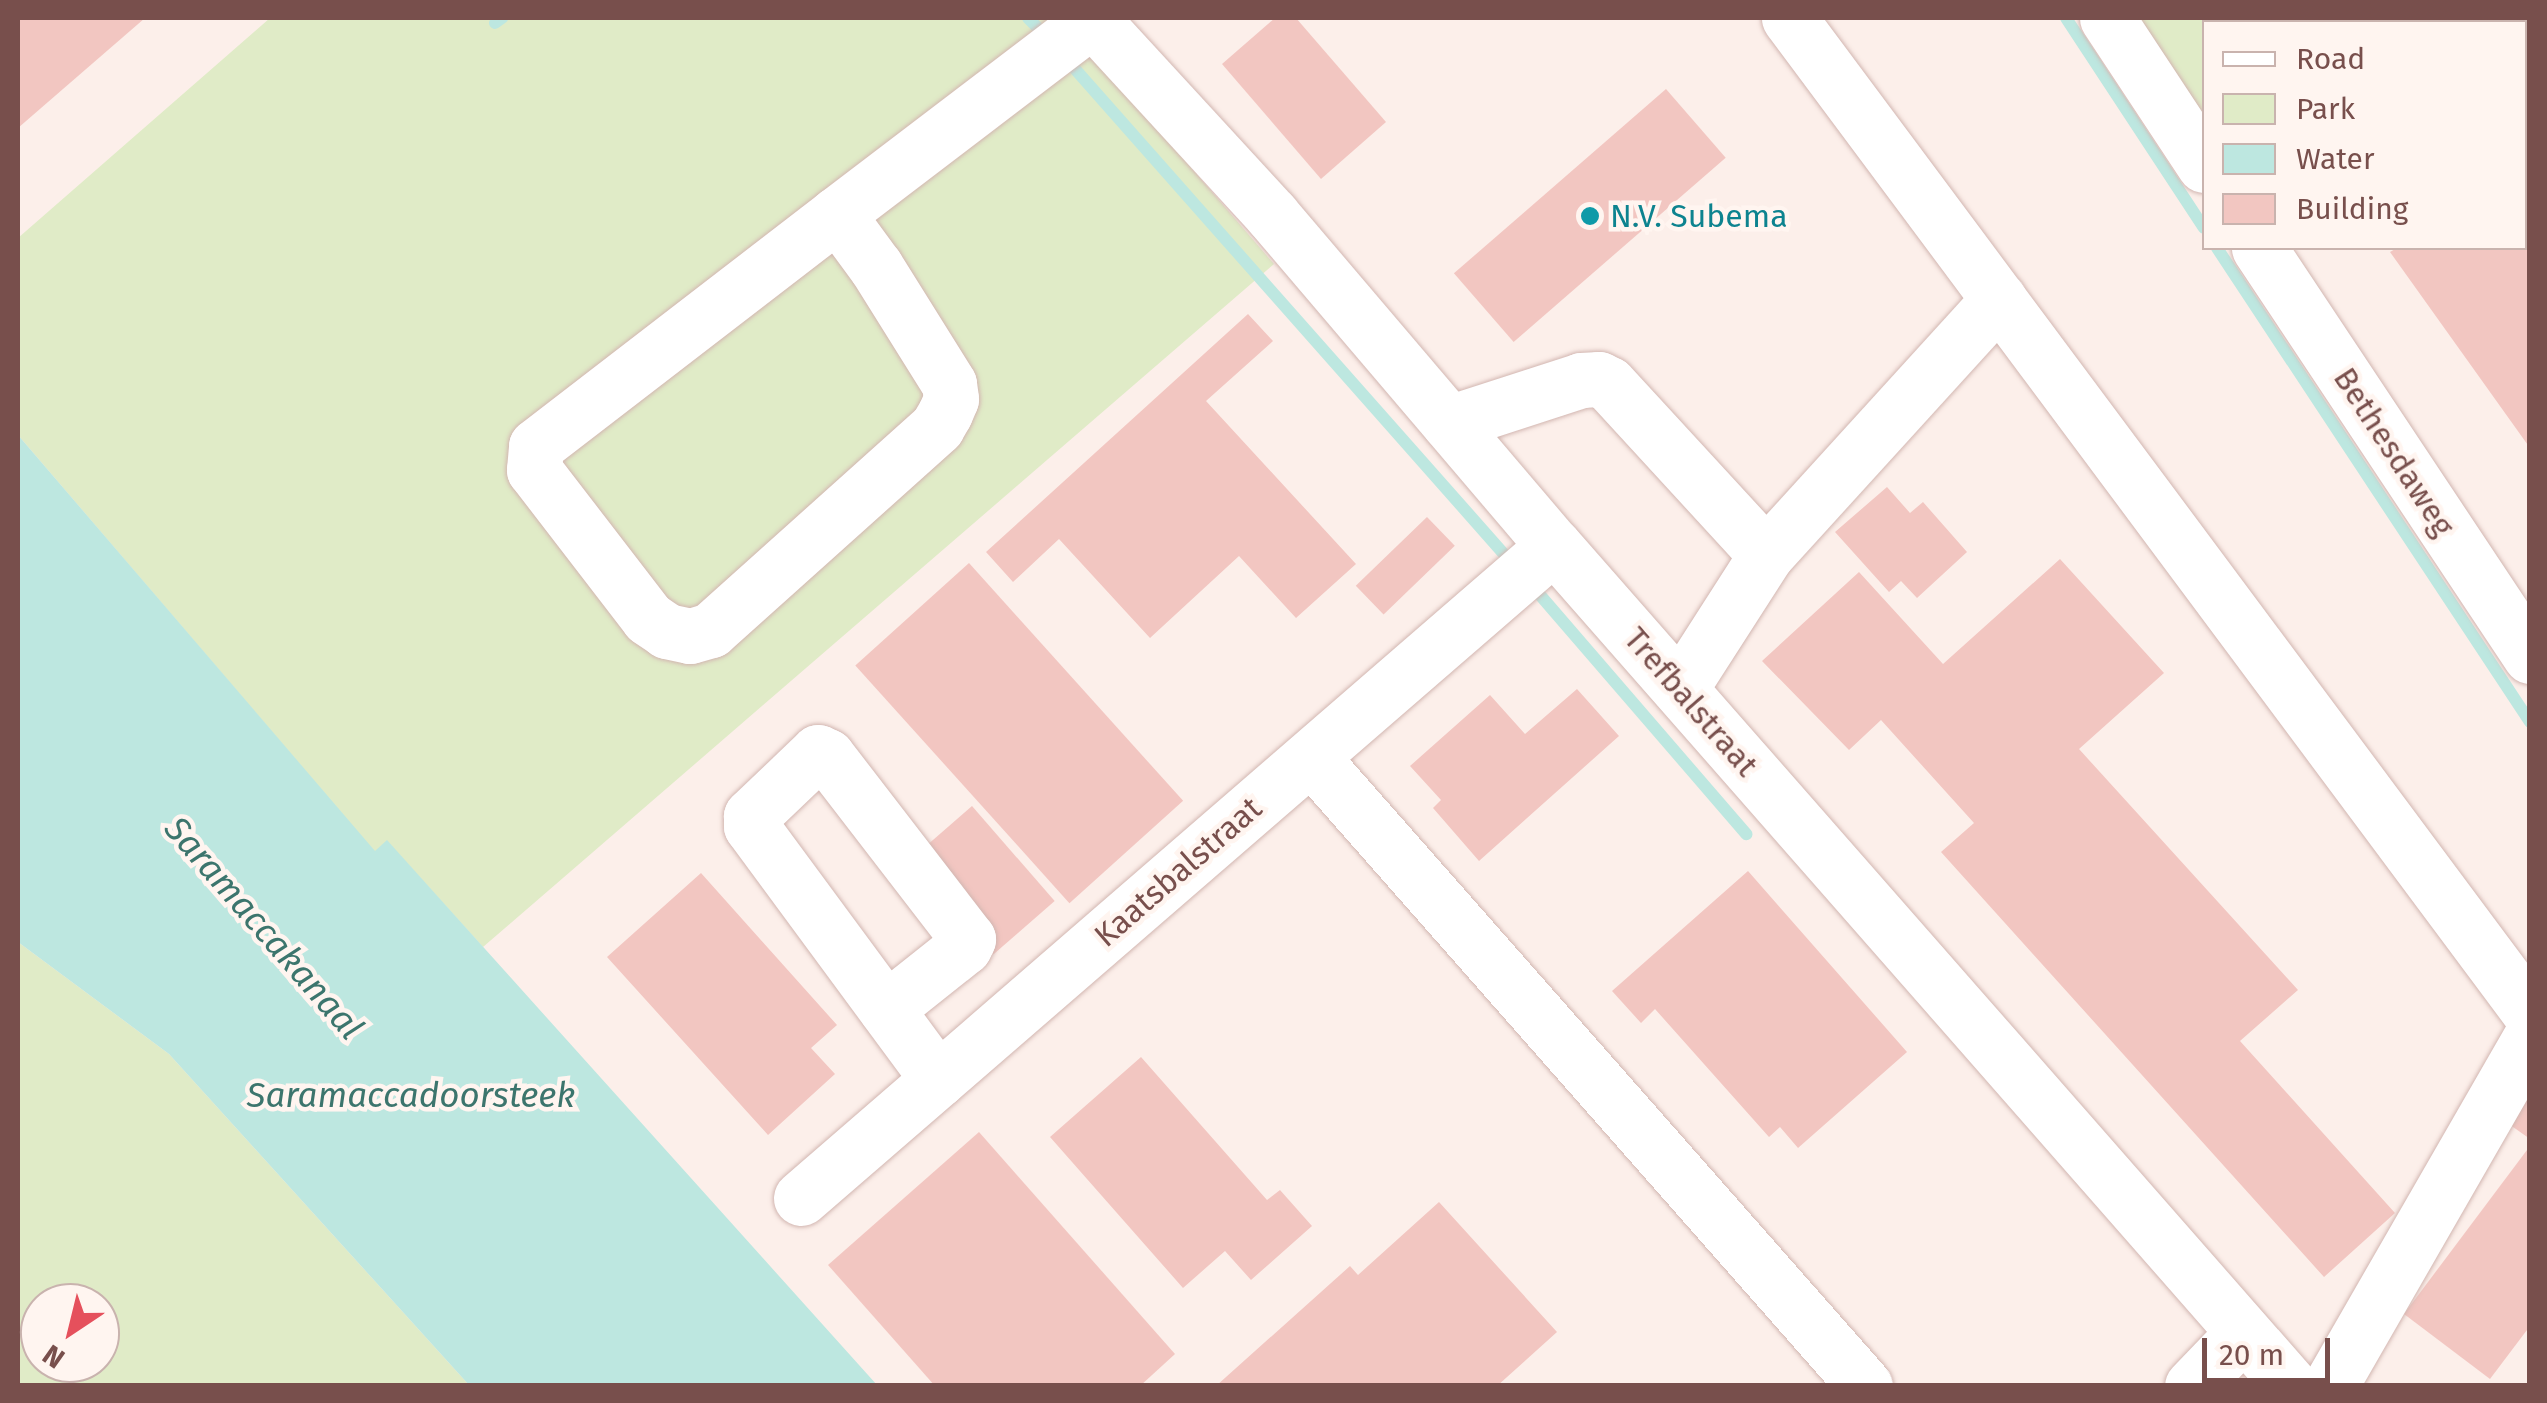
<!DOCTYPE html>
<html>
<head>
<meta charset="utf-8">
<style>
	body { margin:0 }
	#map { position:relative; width:2547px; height:1403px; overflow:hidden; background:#fcefea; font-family:"Fira Sans",sans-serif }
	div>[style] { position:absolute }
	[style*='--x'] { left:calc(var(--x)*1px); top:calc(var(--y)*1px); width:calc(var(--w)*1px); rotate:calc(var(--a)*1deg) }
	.green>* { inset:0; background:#e0ebc7 }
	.water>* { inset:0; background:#bde7e0 }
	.stream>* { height:12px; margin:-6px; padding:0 6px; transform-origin:6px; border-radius:6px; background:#bde7e0 }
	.building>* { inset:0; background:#f2c6c1; transform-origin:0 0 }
	.roads { filter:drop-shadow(0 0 2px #d2b6b1) drop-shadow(0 0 2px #d2b6b1) }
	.minor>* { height:55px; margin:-27.5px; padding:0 27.5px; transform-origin:27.5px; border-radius:27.5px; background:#fff }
	.dots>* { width:28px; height:28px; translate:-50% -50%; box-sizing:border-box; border:5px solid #fff5f0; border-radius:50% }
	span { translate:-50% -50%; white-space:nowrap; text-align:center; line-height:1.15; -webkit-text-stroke:9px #fff5f0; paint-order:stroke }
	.culture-label { font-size:32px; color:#0d838f }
	.left { translate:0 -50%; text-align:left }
	.street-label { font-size:32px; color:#784f4c }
	.water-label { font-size:35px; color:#3c756d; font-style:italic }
	.frame { position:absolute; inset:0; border:20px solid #784f4c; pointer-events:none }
	.legend { position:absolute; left:2202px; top:20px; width:325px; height:230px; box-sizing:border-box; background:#fff5f0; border:2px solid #c9b3ae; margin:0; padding:12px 18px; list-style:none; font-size:30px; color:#784f4c }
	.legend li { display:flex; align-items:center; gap:20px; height:50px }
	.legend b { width:50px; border:2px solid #c9b3ae }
	.north { position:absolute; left:20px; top:1283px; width:100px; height:100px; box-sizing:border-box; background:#fff5f0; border:2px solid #c9b3ae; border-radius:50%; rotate:215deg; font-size:28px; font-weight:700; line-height:40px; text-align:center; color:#784f4c }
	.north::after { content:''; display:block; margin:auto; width:35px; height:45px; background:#e5505c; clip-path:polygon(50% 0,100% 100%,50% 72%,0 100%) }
	.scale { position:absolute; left:2202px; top:1338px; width:128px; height:45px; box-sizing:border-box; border:5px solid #784f4c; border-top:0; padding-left:12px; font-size:30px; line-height:35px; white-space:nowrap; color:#784f4c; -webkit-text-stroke:8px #fff5f0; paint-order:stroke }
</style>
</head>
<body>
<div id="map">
	<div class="green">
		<i style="clip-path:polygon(270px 18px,1062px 18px,1274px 264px,483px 947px,387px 841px,375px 852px,18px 435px,18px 238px)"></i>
		<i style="clip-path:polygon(2133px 18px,2379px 18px,2372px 22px,2204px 22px,2204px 125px)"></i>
		<i style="clip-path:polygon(evenodd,18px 942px,169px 1054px,469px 1385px,18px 1385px,18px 942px,40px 1303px,100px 1303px,100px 1363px,40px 1363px,40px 1303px)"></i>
	</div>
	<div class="water">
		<i style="clip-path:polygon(18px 435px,375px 851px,387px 840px,877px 1385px,469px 1385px,169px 1054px,18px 942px)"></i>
	</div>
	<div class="stream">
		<i style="--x:1028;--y:18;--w:13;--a:45"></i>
		<i style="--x:2066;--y:18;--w:251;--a:56.7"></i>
		<i style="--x:495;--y:23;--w:9;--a:-36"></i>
		<i style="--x:1075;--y:69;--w:646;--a:48.51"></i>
		<i style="--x:2217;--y:248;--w:568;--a:56.56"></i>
		<i style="--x:1540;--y:595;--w:316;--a:49.2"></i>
	</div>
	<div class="building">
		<i style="clip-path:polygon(18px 18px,145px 18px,18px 128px)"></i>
		<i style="clip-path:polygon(1275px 18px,1296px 18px,1386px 122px,1321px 179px,1222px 64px)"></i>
		<i style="clip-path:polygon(2392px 18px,2530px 18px,2530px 36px,2524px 39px,2524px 22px,2386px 22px)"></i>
		<i style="left:1666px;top:89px;width:91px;height:281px;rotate:49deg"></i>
		<i style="clip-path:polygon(2530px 153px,2530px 448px,2390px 252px,2397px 248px,2524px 248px,2524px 157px)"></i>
		<i style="clip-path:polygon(1248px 314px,1273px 341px,1206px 401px,1356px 564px,1296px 618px,1239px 556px,1150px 638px,1059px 539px,1013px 582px,986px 552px)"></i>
		<i style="clip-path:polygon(1887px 487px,1910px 513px,1923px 502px,1967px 552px,1917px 598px,1901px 581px,1889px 592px,1835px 532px)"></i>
		<i style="left:1427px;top:517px;width:40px;height:99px;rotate:46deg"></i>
		<i style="clip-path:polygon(2060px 559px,2164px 673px,2079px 749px,2298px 990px,2240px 1041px,2395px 1213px,2324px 1277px,1941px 852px,1974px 823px,1881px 720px,1849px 750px,1762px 661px,1859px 572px,1943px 664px)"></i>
		<i style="left:969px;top:563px;width:320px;height:153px;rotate:48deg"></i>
		<i style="clip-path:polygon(1577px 689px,1619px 736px,1479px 861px,1433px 808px,1441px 800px,1410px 766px,1490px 695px,1525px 734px)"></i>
		<i style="left:972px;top:806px;width:126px;height:81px;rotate:49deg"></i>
		<i style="clip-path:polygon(1748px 871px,1907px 1052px,1798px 1148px,1780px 1127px,1769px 1137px,1655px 1009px,1641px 1023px,1612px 991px)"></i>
		<i style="clip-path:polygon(701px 873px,837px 1025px,811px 1048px,835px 1074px,768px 1135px,607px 957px)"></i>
		<i style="clip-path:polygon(1141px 1057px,1267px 1200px,1280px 1190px,1312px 1226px,1251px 1280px,1225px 1251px,1183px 1288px,1050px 1137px)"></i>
		<i style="clip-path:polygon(2530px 1090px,2530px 1139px,2506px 1122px)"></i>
		<i style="clip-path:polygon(979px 1132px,1175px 1354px,1140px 1386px,935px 1386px,828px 1265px)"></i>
		<i style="clip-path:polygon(2530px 1146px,2530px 1326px,2490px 1379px,2404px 1314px)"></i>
		<i style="clip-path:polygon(1439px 1202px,1557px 1332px,1497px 1386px,1216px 1386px,1350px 1266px,1358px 1275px)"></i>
	</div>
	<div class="roads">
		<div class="minor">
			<i style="--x:1091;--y:18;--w:268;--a:47.4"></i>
			<i style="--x:1272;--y:215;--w:435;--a:49.6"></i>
			<i style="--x:1554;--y:546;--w:1117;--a:48.74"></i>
			<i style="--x:1789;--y:18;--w:1241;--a:53.32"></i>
			<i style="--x:2107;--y:18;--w:176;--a:56.6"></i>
			<i style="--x:837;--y:214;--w:66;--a:53.7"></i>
			<i style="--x:876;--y:267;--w:138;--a:58"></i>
			<i style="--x:949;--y:384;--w:15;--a:82"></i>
			<i style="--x:951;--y:399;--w:15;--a:113"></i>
			<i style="--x:945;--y:413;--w:16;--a:120"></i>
			<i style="--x:937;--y:427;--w:304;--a:138.1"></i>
			<i style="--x:711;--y:630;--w:22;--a:164"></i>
			<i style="--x:690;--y:636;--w:24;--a:-168"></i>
			<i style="--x:667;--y:631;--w:23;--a:-146"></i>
			<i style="--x:648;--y:618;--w:187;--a:-127.6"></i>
			<i style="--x:534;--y:470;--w:24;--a:-85"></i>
			<i style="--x:536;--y:446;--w:380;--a:-37.6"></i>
			<i style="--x:837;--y:214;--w:322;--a:-37.3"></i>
			<i style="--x:2259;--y:248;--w:490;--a:56.4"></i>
			<i style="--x:1449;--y:423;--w:139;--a:-18"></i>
			<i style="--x:1581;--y:380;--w:18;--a:-3"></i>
			<i style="--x:1599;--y:379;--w:11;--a:27"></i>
			<i style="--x:1609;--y:384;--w:232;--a:47.4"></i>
			<i style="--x:1680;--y:689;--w:159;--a:-57.3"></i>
			<i style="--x:1766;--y:555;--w:346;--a:-47.7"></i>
			<i style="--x:1311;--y:757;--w:838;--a:48.63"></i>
			<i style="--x:886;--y:1009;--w:100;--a:-38.5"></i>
			<i style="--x:964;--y:947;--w:9;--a:-63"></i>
			<i style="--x:968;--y:939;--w:231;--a:-127.6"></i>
			<i style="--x:827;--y:756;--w:10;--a:-156"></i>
			<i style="--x:818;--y:752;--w:93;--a:136.3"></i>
			<i style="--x:751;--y:816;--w:10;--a:90"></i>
			<i style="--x:751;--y:826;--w:315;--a:53.6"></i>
			<i style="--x:801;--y:1198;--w:996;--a:-40.89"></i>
			<i style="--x:2192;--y:1386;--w:72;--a:-46.1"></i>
			<i style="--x:2330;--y:1386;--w:401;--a:-60.1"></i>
		</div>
	</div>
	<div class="dots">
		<i style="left:1590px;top:216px;background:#0f9aa8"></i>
	</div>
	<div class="culture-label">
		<span class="left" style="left:1610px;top:216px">N.V. Subema</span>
	</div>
	<div class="street-label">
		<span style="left:2394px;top:452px;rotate:57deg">Bethesdaweg</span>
		<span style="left:1691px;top:702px;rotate:49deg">Trefbalstraat</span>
		<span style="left:1178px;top:872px;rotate:-41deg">Kaatsbalstraat</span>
	</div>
	<div class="water-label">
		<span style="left:264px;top:928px;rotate:49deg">Saramaccakanaal</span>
		<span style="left:411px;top:1095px">Saramaccadoorsteek</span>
	</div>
	<div class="frame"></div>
	<ul class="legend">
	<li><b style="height:12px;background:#fff"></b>Road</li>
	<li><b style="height:28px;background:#e0ebc7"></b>Park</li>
	<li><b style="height:28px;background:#bde7e0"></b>Water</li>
	<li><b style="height:28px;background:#f2c6c1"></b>Building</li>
	</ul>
	<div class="north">N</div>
	<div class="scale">20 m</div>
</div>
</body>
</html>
